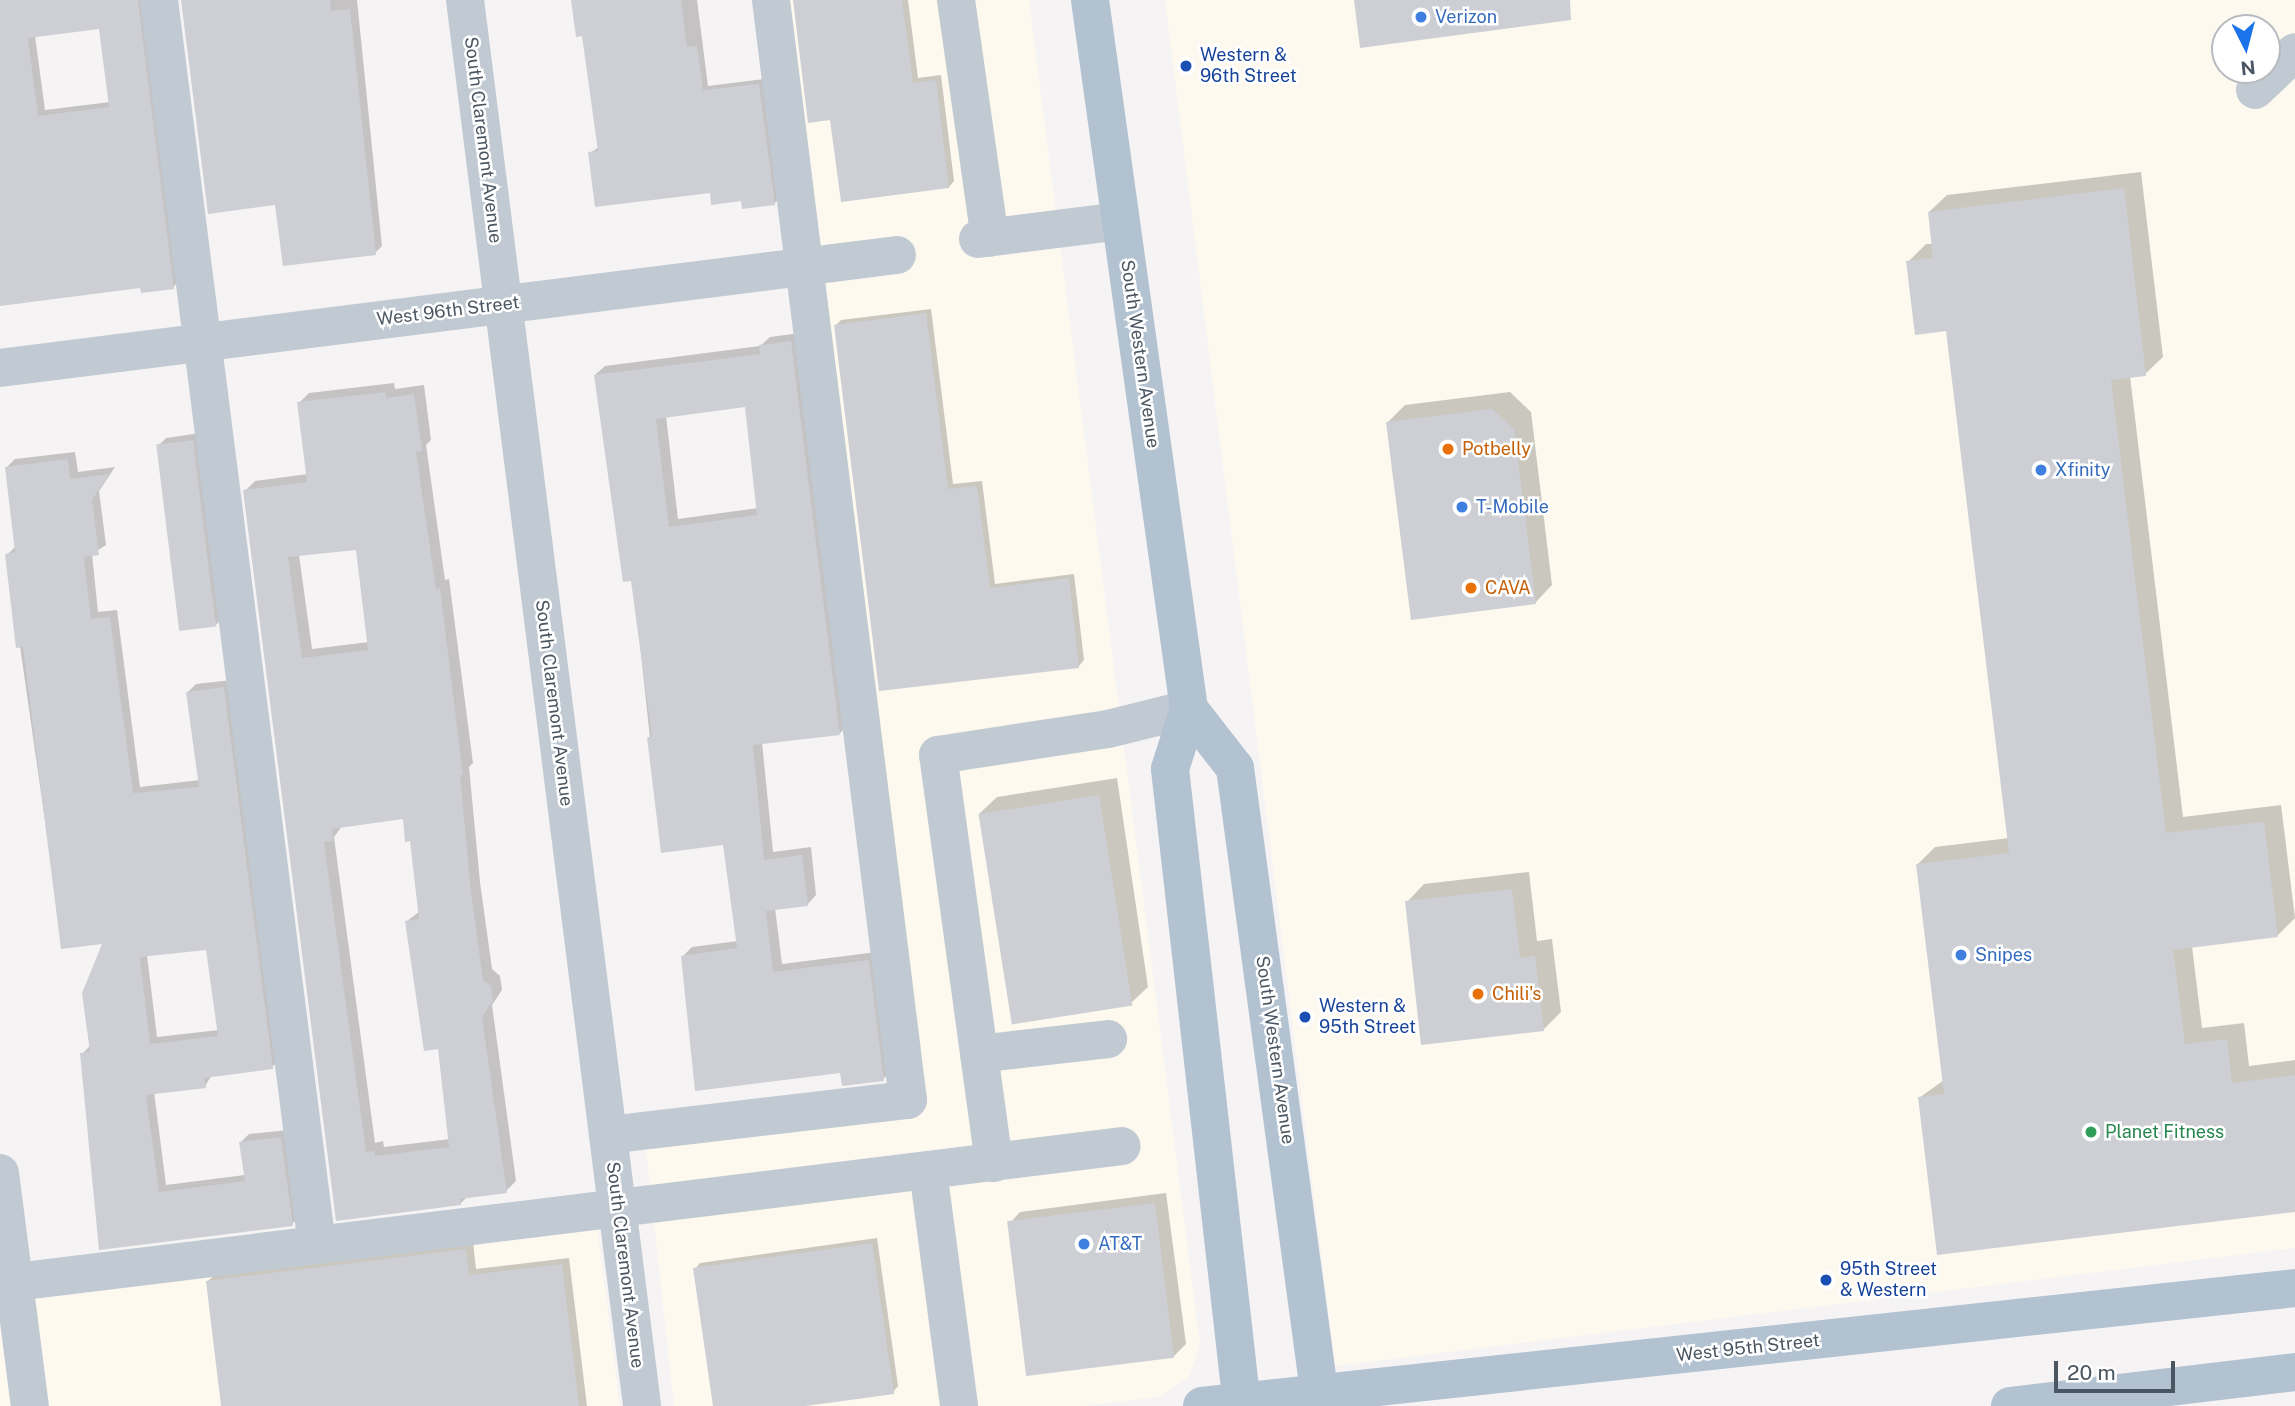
<!DOCTYPE html>
<html>
<head>
<meta charset="utf-8">
<style>
	body { margin:0 }
	#map { position:relative; width:2295px; height:1406px; overflow:hidden; background:#f5f3f3; font-family:"Public Sans",sans-serif }
	div>[style] { position:absolute }
	[style*='--x'] { left:calc(var(--x)*1px); top:calc(var(--y)*1px); width:calc(var(--w)*1px); rotate:calc(var(--a)*1deg) }
	.commercial>* { inset:0; background:#fdf9ef }
	.shadow>* { inset:0; background:#0003 }
	.building>* { inset:0; background:#cdcfd5; transform-origin:0 0 }
	.minor>* { height:38px; margin:-19px; padding:0 19px; transform-origin:19px; border-radius:19px; background:#c1cad2 }
	.major>* { height:38px; margin:-19px; padding:0 19px; transform-origin:19px; border-radius:19px; background:#b3c2d1 }
	.dots>* { width:19px; height:19px; translate:-50% -50%; box-sizing:border-box; border:4px solid #fff; border-radius:50% }
	span { translate:-50% -50%; white-space:nowrap; text-align:center; line-height:1.15; -webkit-text-stroke:5px #fff; paint-order:stroke }
	.shop-label { font-size:18px; color:#366cbe }
	.left { translate:0 -50%; text-align:left }
	.transit-label { font-size:18px; color:#164399 }
	.street-label { font-size:18px; color:#4a5661 }
	.food-label { font-size:18px; color:#c56008 }
	.leisure-label { font-size:18px; color:#27864d }
	.north { position:absolute; left:2211px; top:14px; width:70px; height:70px; box-sizing:border-box; background:#fff; border:2px solid #b7bbc0; border-radius:50%; rotate:174deg; font-size:19px; font-weight:700; line-height:28px; text-align:center; color:#4a5661 }
	.north::after { content:''; display:block; margin:auto; width:24px; height:32px; background:#1a73e8; clip-path:polygon(50% 0,100% 100%,50% 72%,0 100%) }
	.scale { position:absolute; left:2054px; top:1361px; width:121px; height:32px; box-sizing:border-box; border:4px solid #4a5661; border-top:0; padding-left:9px; font-size:21px; line-height:24px; white-space:nowrap; color:#4a5661; -webkit-text-stroke:5px #fff; paint-order:stroke }
</style>
</head>
<body>
<div id="map">
	<div class="commercial">
		<i style="clip-path:polygon(771px 0,1029px 0,1200px 1344px,1189px 1377px,1158px 1397px,1084px 1406px,674px 1406px,644px 1131px,907px 1100px)"></i>
		<i style="clip-path:polygon(evenodd,1165px 0,2295px 0,2295px 1248px,1335px 1366px,1165px 0,2225px 28px,2267px 28px,2267px 70px,2225px 70px,2225px 28px)"></i>
		<i style="clip-path:polygon(595px 1209px,620px 1406px,0 1406px,0 1284px)"></i>
	</div>
	<div class="shadow">
		<i style="clip-path:polygon(evenodd,0 0,145px 0,180px 280px,173px 287px,142px 286px,0 304px,0 0,101px 27px,110px 102px,45px 110px,35px 36px,101px 27px)"></i>
		<i style="clip-path:polygon(183px 0,357px 0,382px 246px,375px 253px,276px 203px)"></i>
		<i style="clip-path:polygon(572px 0,697px 0,708px 86px,764px 79px,779px 198px,774px 204px,711px 191px,590px 153px,599px 147px,584px 34px)"></i>
		<i style="clip-path:polygon(795px 0,908px 0,918px 78px,941px 75px,954px 181px,949px 187px,831px 118px)"></i>
		<i style="clip-path:polygon(2141px 172px,2163px 357px,2145px 374px,2130px 376px,2183px 817px,2281px 805px,2295px 918px,2277px 936px,2192px 946px,2202px 1028px,2244px 1023px,2249px 1066px,2295px 1060px,2295px 1210px,1919px 1098px,1944px 1080px,1918px 864px,1935px 847px,2009px 838px,1948px 329px,1908px 262px,1926px 244px,1933px 244px,1929px 212px,1947px 195px)"></i>
		<i style="clip-path:polygon(931px 309px,953px 484px,982px 481px,995px 584px,1074px 574px,1084px 660px,1079px 666px,881px 689px,835px 326px,841px 320px)"></i>
		<i style="clip-path:polygon(evenodd,800px 333px,849px 724px,840px 733px,762px 742px,773px 852px,811px 847px,816px 895px,807px 905px,775px 908px,782px 964px,877px 952px,892px 1070px,883px 1079px,683px 956px,692px 947px,738px 941px,725px 843px,662px 851px,633px 579px,595px 375px,605px 366px,760px 346px,770px 337px,800px 333px,746px 405px,758px 508px,678px 519px,666px 416px,746px 405px)"></i>
		<i style="clip-path:polygon(evenodd,394px 383px,395px 389px,424px 385px,431px 440px,426px 445px,445px 580px,449px 579px,473px 763px,469px 767px,480px 882px,492px 969px,500px 976px,502px 990px,492px 1005px,516px 1181px,506px 1191px,468px 1196px,460px 1204px,337px 1219px,245px 491px,255px 481px,308px 474px,299px 403px,309px 393px,394px 383px,357px 548px,369px 642px,312px 649px,299px 555px,357px 548px,394px 383px,404px 817px,412px 840px,420px 911px,407px 921px,439px 1047px,450px 1139px,384px 1147px,383px 1141px,375px 1143px,334px 837px,342px 826px,404px 817px)"></i>
		<i style="clip-path:polygon(1510px 392px,1531px 412px,1552px 585px,1535px 603px,1388px 422px,1405px 405px)"></i>
		<i style="clip-path:polygon(200px 433px,223px 617px,216px 625px,158px 446px,166px 438px)"></i>
		<i style="clip-path:polygon(evenodd,75px 452px,78px 472px,115px 467px,99px 491px,106px 545px,92px 554px,98px 612px,117px 610px,140px 787px,200px 780px,188px 692px,196px 684px,232px 680px,280px 1060px,272px 1067px,212px 1075px,205px 1086px,154px 1092px,166px 1185px,245px 1175px,241px 1142px,249px 1134px,289px 1130px,300px 1216px,292px 1224px,100px 1248px,82px 1054px,90px 1046px,105px 942px,63px 947px,7px 555px,15px 547px,7px 467px,15px 459px,75px 452px,207px 948px,219px 1030px,157px 1037px,147px 955px,207px 948px)"></i>
		<i style="clip-path:polygon(1117px 778px,1148px 987px,1130px 1004px,979px 814px,997px 797px)"></i>
		<i style="clip-path:polygon(1529px 872px,1537px 941px,1552px 939px,1561px 1012px,1544px 1029px,1407px 902px,1424px 884px)"></i>
		<i style="clip-path:polygon(1166px 1193px,1186px 1344px,1174px 1356px,1009px 1224px,1020px 1212px)"></i>
		<i style="clip-path:polygon(877px 1238px,898px 1386px,893px 1392px,794px 1406px,715px 1406px,695px 1269px,700px 1263px)"></i>
		<i style="clip-path:polygon(473px 1242px,476px 1269px,569px 1258px,587px 1406px,223px 1406px,208px 1281px,216px 1274px)"></i>
	</div>
	<div class="building">
		<i style="clip-path:polygon(evenodd,0 0,138px 0,174px 289px,141px 293px,140px 288px,0 306px,0 0,99px 29px,109px 107px,38px 116px,28px 38px,99px 29px)"></i>
		<i style="clip-path:polygon(181px 0,330px 0,331px 11px,350px 9px,376px 255px,283px 266px,275px 205px,208px 214px)"></i>
		<i style="clip-path:polygon(571px 0,681px 0,687px 47px,697px 46px,703px 90px,759px 84px,775px 205px,742px 209px,741px 201px,711px 205px,710px 193px,595px 207px,588px 152px,598px 151px,582px 36px,576px 37px)"></i>
		<i style="clip-path:polygon(793px 0,902px 0,913px 83px,936px 80px,949px 188px,841px 202px,830px 120px,808px 123px)"></i>
		<i style="clip-path:polygon(1354px 0,1570px 0,1571px 20px,1360px 48px)"></i>
		<i style="clip-path:polygon(2124px 188px,2146px 376px,2111px 380px,2166px 833px,2264px 822px,2278px 937px,2173px 950px,2185px 1044px,2227px 1039px,2232px 1083px,2295px 1075px,2295px 1212px,1937px 1255px,1918px 1097px,1944px 1094px,1916px 864px,2009px 853px,1946px 331px,1915px 335px,1906px 261px,1933px 258px,1928px 212px)"></i>
		<i style="clip-path:polygon(926px 313px,948px 489px,977px 486px,990px 588px,1069px 578px,1079px 668px,879px 691px,834px 325px)"></i>
		<i style="clip-path:polygon(evenodd,791px 341px,840px 735px,753px 745px,764px 860px,802px 855px,808px 906px,766px 911px,773px 972px,869px 960px,884px 1081px,842px 1086px,840px 1073px,695px 1091px,681px 956px,737px 948px,723px 845px,661px 853px,647px 737px,652px 737px,631px 581px,623px 582px,594px 375px,760px 354px,759px 345px,791px 341px,745px 407px,757px 515px,669px 527px,656px 419px,745px 407px)"></i>
		<i style="clip-path:polygon(evenodd,385px 392px,386px 398px,414px 394px,422px 451px,416px 452px,436px 589px,440px 588px,463px 775px,460px 775px,471px 892px,483px 980px,491px 986px,493px 1001px,482px 1017px,507px 1193px,460px 1199px,461px 1205px,336px 1221px,243px 490px,307px 482px,297px 402px,385px 392px,356px 550px,368px 650px,302px 658px,288px 557px,356px 550px,385px 392px,403px 819px,405px 842px,410px 841px,419px 919px,405px 921px,424px 1051px,438px 1049px,449px 1147px,375px 1156px,374px 1151px,366px 1152px,324px 842px,333px 841px,332px 829px,403px 819px)"></i>
		<i style="clip-path:polygon(1492px 409px,1514px 429px,1536px 604px,1411px 620px,1386px 422px)"></i>
		<i style="left:193px;top:440px;width:188px;height:37px;rotate:83deg"></i>
		<i style="clip-path:polygon(evenodd,68px 459px,70px 479px,109px 474px,92px 500px,99px 555px,84px 557px,91px 619px,110px 617px,133px 793px,199px 787px,186px 692px,224px 687px,273px 1069px,204px 1078px,206px 1088px,146px 1095px,159px 1192px,245px 1181px,239px 1142px,281px 1137px,293px 1226px,99px 1250px,80px 1053px,90px 1052px,82px 993px,102px 944px,61px 949px,23px 647px,16px 648px,5px 554px,15px 552px,5px 467px,68px 459px,206px 950px,218px 1036px,150px 1044px,140px 957px,206px 950px)"></i>
		<i style="left:1099px;top:795px;width:213px;height:122px;rotate:81deg"></i>
		<i style="clip-path:polygon(1512px 889px,1520px 958px,1535px 956px,1544px 1031px,1421px 1045px,1405px 901px)"></i>
		<i style="left:1155px;top:1203px;width:156px;height:149px;rotate:83deg"></i>
		<i style="clip-path:polygon(872px 1243px,894px 1394px,806px 1406px,713px 1406px,693px 1268px)"></i>
		<i style="clip-path:polygon(466px 1249px,469px 1275px,562px 1264px,579px 1406px,221px 1406px,206px 1281px)"></i>
	</div>
	<div class="minor">
		<i style="--x:159;--y:0;--w:1255;--a:82.77"></i>
		<i style="--x:465;--y:0;--w:1417;--a:82.82"></i>
		<i style="--x:956;--y:0;--w:240;--a:81.9"></i>
		<i style="--x:2255;--y:90;--w:55;--a:-43.5"></i>
		<i style="--x:978;--y:239;--w:143;--a:-7.2"></i>
		<i style="--x:0;--y:368;--w:904;--a:-7.18"></i>
		<i style="--x:979;--y:1054;--w:130;--a:-6.6"></i>
		<i style="--x:608;--y:1135;--w:302;--a:-6.7"></i>
		<i style="--x:908;--y:1100;--w:1108;--a:-97.1"></i>
		<i style="--x:994;--y:1163;--w:412;--a:-97.8"></i>
		<i style="--x:938;--y:755;--w:172;--a:-8.7"></i>
		<i style="--x:1108;--y:729;--w:83;--a:-13.9"></i>
		<i style="--x:928;--y:1170;--w:238;--a:82.5"></i>
		<i style="--x:0;--y:1173;--w:235;--a:82.7"></i>
		<i style="--x:0;--y:1284;--w:1130;--a:-7.01"></i>
	</div>
	<div class="major">
		<i style="--x:1090;--y:0;--w:716;--a:82.05"></i>
		<i style="--x:1189;--y:709;--w:63;--a:107.6"></i>
		<i style="--x:1170;--y:769;--w:641;--a:83.55"></i>
		<i style="--x:1189;--y:709;--w:75;--a:52.1"></i>
		<i style="--x:1235;--y:768;--w:644;--a:82.32"></i>
		<i style="--x:1202;--y:1406;--w:1099;--a:-6.16"></i>
		<i style="--x:2010;--y:1406;--w:287;--a:-6.8"></i>
	</div>
	<div class="dots">
		<i style="left:1421px;top:17px;background:#3f7fe0"></i>
		<i style="left:1186px;top:66px;background:#1a4fb4"></i>
		<i style="left:1448px;top:449px;background:#e8710a"></i>
		<i style="left:2041px;top:470px;background:#3f7fe0"></i>
		<i style="left:1462px;top:507px;background:#3f7fe0"></i>
		<i style="left:1471px;top:588px;background:#e8710a"></i>
		<i style="left:1961px;top:955px;background:#3f7fe0"></i>
		<i style="left:1478px;top:994px;background:#e8710a"></i>
		<i style="left:1305px;top:1017px;background:#1a4fb4"></i>
		<i style="left:2091px;top:1132px;background:#2e9e5b"></i>
		<i style="left:1084px;top:1244px;background:#3f7fe0"></i>
		<i style="left:1826px;top:1280px;background:#1a4fb4"></i>
	</div>
	<div class="shop-label">
		<span class="left" style="left:1435px;top:17px">Verizon</span>
		<span class="left" style="left:2055px;top:470px">Xfinity</span>
		<span class="left" style="left:1476px;top:507px">T-Mobile</span>
		<span class="left" style="left:1975px;top:955px">Snipes</span>
		<span class="left" style="left:1098px;top:1244px">AT&amp;T</span>
	</div>
	<div class="transit-label">
		<span class="left" style="left:1200px;top:66px">Western &amp;<br>96th Street</span>
		<span class="left" style="left:1319px;top:1017px">Western &amp;<br>95th Street</span>
		<span class="left" style="left:1840px;top:1280px">95th Street<br>&amp; Western</span>
	</div>
	<div class="street-label">
		<span style="left:483px;top:140px;rotate:83deg">South Claremont Avenue</span>
		<span style="left:448px;top:311px;rotate:-7deg">West 96th Street</span>
		<span style="left:1140px;top:354px;rotate:82deg">South Western Avenue</span>
		<span style="left:554px;top:703px;rotate:83deg">South Claremont Avenue</span>
		<span style="left:1275px;top:1050px;rotate:82deg">South Western Avenue</span>
		<span style="left:625px;top:1265px;rotate:83deg">South Claremont Avenue</span>
		<span style="left:1748px;top:1348px;rotate:-6deg">West 95th Street</span>
	</div>
	<div class="food-label">
		<span class="left" style="left:1462px;top:449px">Potbelly</span>
		<span class="left" style="left:1485px;top:588px">CAVA</span>
		<span class="left" style="left:1492px;top:994px">Chili's</span>
	</div>
	<div class="leisure-label">
		<span class="left" style="left:2105px;top:1132px">Planet Fitness</span>
	</div>
	<div class="north">N</div>
	<div class="scale">20 m</div>
</div>
</body>
</html>
